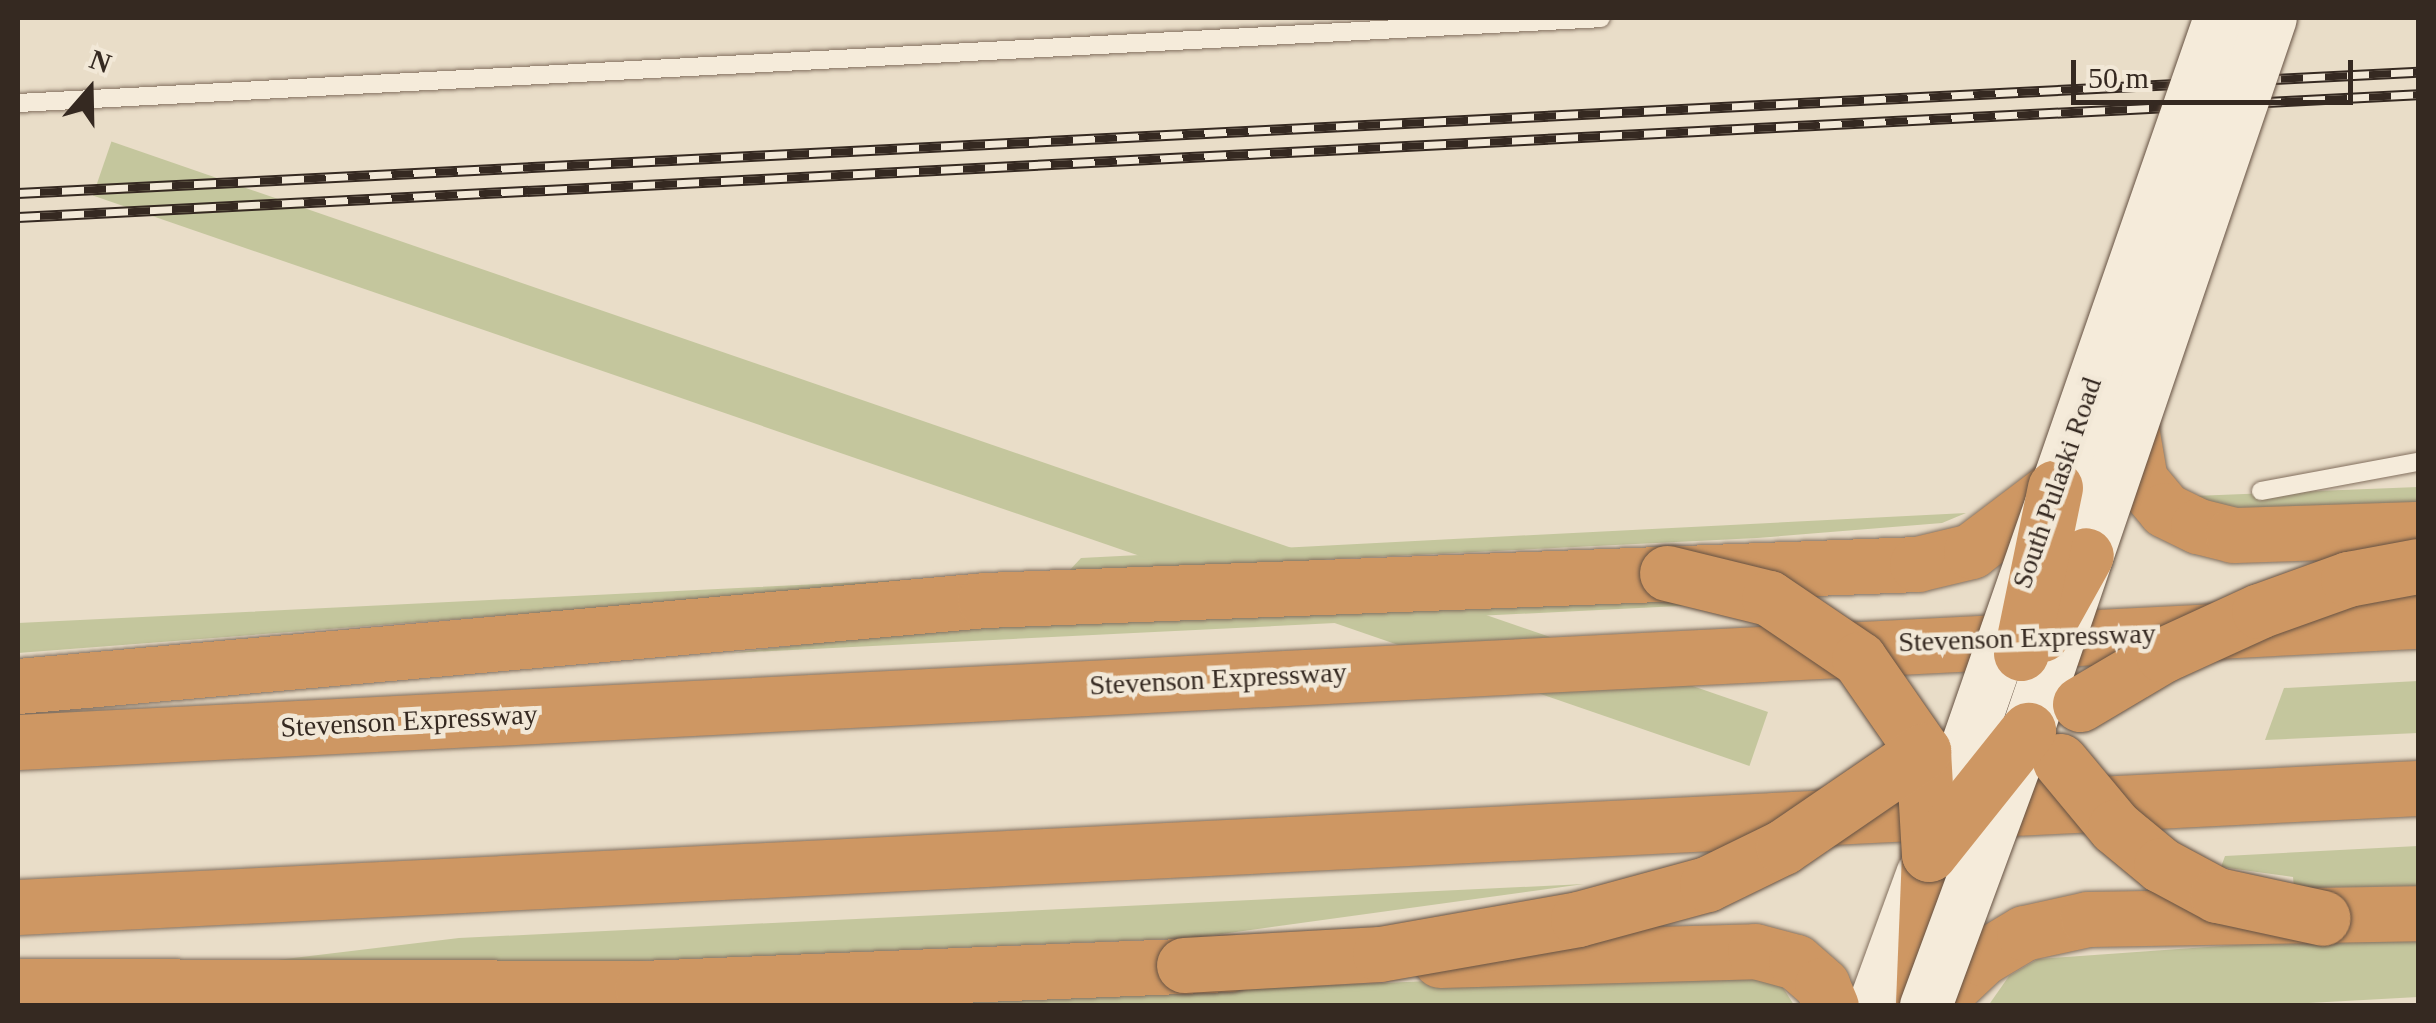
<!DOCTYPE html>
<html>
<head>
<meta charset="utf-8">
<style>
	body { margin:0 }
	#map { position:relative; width:2436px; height:1023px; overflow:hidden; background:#e9ddc8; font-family:"Times New Roman",serif }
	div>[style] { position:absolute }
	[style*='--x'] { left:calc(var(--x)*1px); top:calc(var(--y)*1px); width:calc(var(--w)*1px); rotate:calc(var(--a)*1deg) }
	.green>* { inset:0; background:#c4c69d; transform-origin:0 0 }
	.roads { filter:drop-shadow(0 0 2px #83705f) drop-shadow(0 0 2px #83705f) }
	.service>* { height:18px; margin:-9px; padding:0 9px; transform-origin:9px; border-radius:9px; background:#f5ebda }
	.secondary>* { height:52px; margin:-26px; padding:0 26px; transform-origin:26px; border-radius:26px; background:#f5ebda }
	.motorway>* { height:55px; margin:-27.5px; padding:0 27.5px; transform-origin:27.5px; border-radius:27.5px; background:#ce9763 }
	.rail>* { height:11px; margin-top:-5.5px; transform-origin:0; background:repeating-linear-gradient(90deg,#f2e8d7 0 22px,#352921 0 44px); box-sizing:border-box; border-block:2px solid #352921 }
	.bridges { filter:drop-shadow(0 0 2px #655142) drop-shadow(0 0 2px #655142) }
	.secondary-bridge>* { height:52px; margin:-26px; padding:0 26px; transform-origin:26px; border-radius:26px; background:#f5ebda }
	.motorway-bridge>* { height:55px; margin:-27.5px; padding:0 27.5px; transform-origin:27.5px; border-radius:27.5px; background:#ce9763 }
	span { translate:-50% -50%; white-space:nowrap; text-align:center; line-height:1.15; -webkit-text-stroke:9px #f2e8d7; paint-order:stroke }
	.street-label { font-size:28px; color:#352921 }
	.frame { position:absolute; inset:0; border:20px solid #352921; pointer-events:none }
	.north { position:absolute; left:40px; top:40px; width:100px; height:100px; -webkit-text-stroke:8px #f2e8d7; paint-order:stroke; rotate:20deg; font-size:28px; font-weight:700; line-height:40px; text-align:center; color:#352921 }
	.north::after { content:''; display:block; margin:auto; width:35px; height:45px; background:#352921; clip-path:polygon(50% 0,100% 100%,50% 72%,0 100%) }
	.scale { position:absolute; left:2071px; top:60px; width:282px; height:45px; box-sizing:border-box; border:5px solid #352921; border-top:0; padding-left:12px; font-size:30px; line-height:35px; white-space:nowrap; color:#352921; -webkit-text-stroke:8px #f2e8d7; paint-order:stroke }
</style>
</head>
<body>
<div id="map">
	<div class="green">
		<i style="clip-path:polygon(2418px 487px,2418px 506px,2243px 515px,2194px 496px)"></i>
		<i style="clip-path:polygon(1966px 513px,1942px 523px,1757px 538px,1068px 572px,18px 653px,18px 623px,1068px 572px,1081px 558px)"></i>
		<i style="clip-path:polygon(1615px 601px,1739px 603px,730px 653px,961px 626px)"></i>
		<i style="clip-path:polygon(2418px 681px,2418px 733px,2265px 740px,2284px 688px)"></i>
		<i style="left:1768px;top:712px;width:57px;height:1752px;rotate:109deg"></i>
		<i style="clip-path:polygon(2418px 846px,2418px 886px,2294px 888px,2293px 877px,2221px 867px,2225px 856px)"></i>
		<i style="clip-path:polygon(1584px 884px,1193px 938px,639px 961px,252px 963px,459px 938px)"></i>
		<i style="clip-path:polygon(2418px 932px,2418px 997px,2253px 1006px,1988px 1006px,2009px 976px,2038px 959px)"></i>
		<i style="clip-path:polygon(1753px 967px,1778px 980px,1794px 1005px,852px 1006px)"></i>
	</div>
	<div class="roads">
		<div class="service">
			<i style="--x:18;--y:103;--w:1585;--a:-3.07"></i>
			<i style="--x:2261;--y:491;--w:160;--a:-10.5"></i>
		</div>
		<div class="secondary">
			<i style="--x:1874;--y:1006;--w:140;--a:-69.9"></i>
		</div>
		<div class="motorway">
			<i style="--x:2130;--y:422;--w:59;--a:80.2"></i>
			<i style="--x:2140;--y:480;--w:39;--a:50"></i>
			<i style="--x:2165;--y:510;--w:37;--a:26"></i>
			<i style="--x:2198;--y:526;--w:36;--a:14"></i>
			<i style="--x:2233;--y:535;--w:185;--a:-1.9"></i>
			<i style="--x:18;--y:686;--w:971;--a:-5.08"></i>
			<i style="--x:985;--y:600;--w:933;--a:-2.21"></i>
			<i style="--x:1917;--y:564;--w:56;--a:-13.5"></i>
			<i style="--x:1971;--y:551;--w:106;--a:-37.3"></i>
			<i style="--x:18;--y:742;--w:2403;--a:-2.89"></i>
			<i style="--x:18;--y:907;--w:2403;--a:-2.84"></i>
			<i style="--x:1440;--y:960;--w:315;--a:-1.6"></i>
			<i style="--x:1755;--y:951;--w:42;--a:15"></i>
			<i style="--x:1796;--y:962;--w:35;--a:41"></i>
			<i style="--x:1822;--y:985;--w:23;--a:67"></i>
			<i style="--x:18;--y:986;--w:624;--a:0.18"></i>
			<i style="--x:642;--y:988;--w:587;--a:-2.34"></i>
			<i style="--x:1923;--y:1003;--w:149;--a:-87.7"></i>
			<i style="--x:1931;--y:1006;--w:70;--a:-43.3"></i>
			<i style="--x:1982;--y:958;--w:49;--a:-30.8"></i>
			<i style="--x:2024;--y:933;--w:66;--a:-12.3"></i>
			<i style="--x:2088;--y:919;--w:330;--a:-1"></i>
		</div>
	</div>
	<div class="rail">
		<i style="--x:18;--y:193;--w:2403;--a:-2.89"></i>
		<i style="--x:18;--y:217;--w:2403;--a:-2.93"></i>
	</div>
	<div class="bridges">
		<div class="secondary-bridge">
			<i style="--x:1933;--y:843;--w:873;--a:-70.82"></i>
			<i style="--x:1926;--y:1006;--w:294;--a:-69.7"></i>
			<i style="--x:2028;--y:730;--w:752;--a:-71.16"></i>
		</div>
		<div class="motorway-bridge">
			<i style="--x:1667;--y:573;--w:105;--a:13.8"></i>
			<i style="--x:1769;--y:598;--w:109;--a:34.1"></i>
			<i style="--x:1859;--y:659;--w:112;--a:55.2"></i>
			<i style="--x:1923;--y:751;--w:103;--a:86.7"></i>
			<i style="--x:2042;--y:634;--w:90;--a:-60.9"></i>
			<i style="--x:2021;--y:653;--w:169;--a:-78.4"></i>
			<i style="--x:2080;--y:704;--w:96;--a:-30.6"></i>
			<i style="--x:2163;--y:655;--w:106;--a:-24.6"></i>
			<i style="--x:2259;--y:611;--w:95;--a:-19.8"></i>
			<i style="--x:2348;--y:579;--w:71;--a:-10.5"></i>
			<i style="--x:2060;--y:761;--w:86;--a:50.2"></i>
			<i style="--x:2115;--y:827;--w:60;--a:39.6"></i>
			<i style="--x:2161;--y:865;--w:64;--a:28.2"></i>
			<i style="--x:2217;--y:895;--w:108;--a:12.2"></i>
			<i style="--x:1929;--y:854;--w:159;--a:-51.4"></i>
			<i style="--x:1184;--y:965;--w:196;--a:-3.2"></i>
			<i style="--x:1380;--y:954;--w:201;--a:-10"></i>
			<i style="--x:1578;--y:919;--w:134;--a:-15.2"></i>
			<i style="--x:1707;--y:884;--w:85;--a:-26"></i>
			<i style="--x:1783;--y:847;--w:170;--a:-34.4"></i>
		</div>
	</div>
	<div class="street-label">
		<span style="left:2057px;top:483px;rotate:-71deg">South Pulaski Road</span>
		<span style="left:2027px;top:638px;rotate:-2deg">Stevenson Expressway</span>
		<span style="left:1218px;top:679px;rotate:-3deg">Stevenson Expressway</span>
		<span style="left:409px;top:721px;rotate:-3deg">Stevenson Expressway</span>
	</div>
	<div class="frame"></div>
	<div class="north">N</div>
	<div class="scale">50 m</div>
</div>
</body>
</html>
